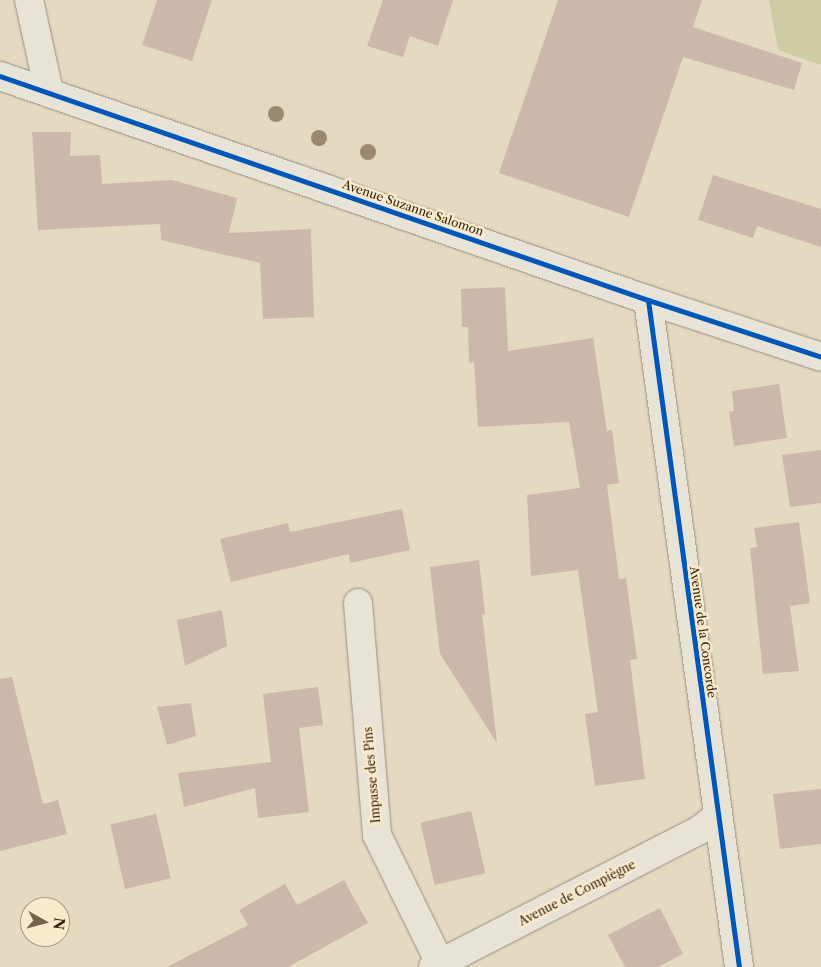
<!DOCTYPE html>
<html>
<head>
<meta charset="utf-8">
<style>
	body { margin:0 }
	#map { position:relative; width:821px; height:967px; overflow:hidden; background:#e4d9c1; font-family:"Libre Caslon Text",serif }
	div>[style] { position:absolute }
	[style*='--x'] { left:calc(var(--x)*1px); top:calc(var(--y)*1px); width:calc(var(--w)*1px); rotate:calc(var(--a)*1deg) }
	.green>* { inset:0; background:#cecca3 }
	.building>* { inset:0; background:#ccb8aa; transform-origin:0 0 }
	.roads { filter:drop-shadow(0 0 1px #978e7e) drop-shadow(0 0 1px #978e7e) }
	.street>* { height:28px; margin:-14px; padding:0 14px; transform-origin:14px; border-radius:14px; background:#e8e3d7 }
	.cycleway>* { height:5px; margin:-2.5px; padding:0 2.5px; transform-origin:2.5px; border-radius:2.5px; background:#0057b8 }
	.trees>* { width:16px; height:16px; margin:-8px; border-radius:50%; background:#998a6f }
	span { translate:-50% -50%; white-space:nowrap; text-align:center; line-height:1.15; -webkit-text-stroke:5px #f7eacd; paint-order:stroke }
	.street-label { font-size:12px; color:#3b230c }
	.north { position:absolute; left:20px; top:897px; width:50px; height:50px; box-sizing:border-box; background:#f7eacd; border:1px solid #ac9a80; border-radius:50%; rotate:97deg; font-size:14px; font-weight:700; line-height:20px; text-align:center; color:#3b230c }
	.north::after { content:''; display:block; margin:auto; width:18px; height:22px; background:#76634b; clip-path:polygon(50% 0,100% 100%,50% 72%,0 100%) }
</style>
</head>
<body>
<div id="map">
	<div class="green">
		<i style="clip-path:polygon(769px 0,821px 0,821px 65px,778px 50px)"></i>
	</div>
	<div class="building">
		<i style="clip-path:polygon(157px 0,212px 0,192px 61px,142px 45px)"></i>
		<i style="clip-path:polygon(383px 0,453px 0,438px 46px,410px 36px,403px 57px,367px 46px)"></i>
		<i style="clip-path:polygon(558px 0,702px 0,693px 27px,802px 63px,794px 90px,683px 57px,629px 217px,499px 173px)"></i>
		<i style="clip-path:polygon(32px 132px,71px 132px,70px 156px,100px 155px,102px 184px,172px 180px,237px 198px,229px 233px,311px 229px,314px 317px,263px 319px,260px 263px,161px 240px,160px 224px,38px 230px)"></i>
		<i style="clip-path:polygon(713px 175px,821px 209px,821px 247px,757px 226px,753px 238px,698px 220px)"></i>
		<i style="clip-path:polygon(505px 287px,508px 351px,593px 338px,607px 431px,612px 430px,619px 483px,607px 485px,619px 579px,626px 578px,637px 659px,630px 660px,645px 779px,595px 786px,585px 714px,598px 712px,578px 570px,531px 576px,527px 495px,580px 488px,569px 422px,478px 427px,474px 362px,469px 363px,468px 327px,462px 327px,461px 289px)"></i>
		<i style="clip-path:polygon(779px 384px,787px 438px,734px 446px,729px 412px,734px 411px,732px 391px)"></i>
		<i style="clip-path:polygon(821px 450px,821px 503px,790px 507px,782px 455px)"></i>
		<i style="clip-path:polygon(402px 509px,410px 550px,350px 563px,349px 554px,231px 582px,220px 539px,288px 523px,290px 532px)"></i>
		<i style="clip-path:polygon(799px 522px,810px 603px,790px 606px,799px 671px,763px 674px,750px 548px,757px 547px,754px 528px)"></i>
		<i style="clip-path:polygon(479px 560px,485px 614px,482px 614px,497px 743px,440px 654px,430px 567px)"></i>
		<i style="clip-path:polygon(222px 610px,227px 646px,185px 666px,177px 620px)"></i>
		<i style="clip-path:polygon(12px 677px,43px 804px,58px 800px,67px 834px,0 851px,0 679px)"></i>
		<i style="clip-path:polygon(318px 687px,323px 725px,299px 728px,309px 812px,258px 818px,255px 788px,184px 807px,178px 773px,271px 762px,263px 694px)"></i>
		<i style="clip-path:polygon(191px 703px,196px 736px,167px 745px,157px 707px)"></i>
		<i style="clip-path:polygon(821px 789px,821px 844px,780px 849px,773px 794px)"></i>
		<i style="left:471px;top:811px;width:64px;height:52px;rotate:77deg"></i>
		<i style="left:156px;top:814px;width:66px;height:47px;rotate:77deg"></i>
		<i style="clip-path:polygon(344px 880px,368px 923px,288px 967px,167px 967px,248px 925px,239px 910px,285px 884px,297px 905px)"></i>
		<i style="clip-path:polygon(660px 908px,683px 954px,658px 967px,625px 967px,608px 935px)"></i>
	</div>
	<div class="roads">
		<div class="street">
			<i style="--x:29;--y:0;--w:94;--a:77.7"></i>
			<i style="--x:0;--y:76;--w:686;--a:19.07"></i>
			<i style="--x:648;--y:300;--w:182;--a:18.2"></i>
			<i style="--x:648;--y:300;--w:673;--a:82.23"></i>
			<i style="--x:358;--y:603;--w:233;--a:85.3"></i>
			<i style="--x:377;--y:835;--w:143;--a:63.8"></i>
			<i style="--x:433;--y:967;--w:298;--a:-27.2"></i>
			<i style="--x:698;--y:831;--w:25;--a:-37"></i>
		</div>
	</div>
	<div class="cycleway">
		<i style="--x:0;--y:76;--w:686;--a:19.07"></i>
		<i style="--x:648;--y:300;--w:182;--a:18.2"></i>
		<i style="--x:648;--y:300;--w:673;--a:82.23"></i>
	</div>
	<div class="trees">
		<i style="left:276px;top:114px"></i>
		<i style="left:319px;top:138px"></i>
		<i style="left:368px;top:152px"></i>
	</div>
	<div class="street-label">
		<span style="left:413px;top:208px;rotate:19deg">Avenue Suzanne Salomon</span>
		<span style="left:703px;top:632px;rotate:82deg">Avenue de la Concorde</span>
		<span style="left:372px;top:775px;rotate:-95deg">Impasse des Pins</span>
		<span style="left:577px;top:893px;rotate:-27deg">Avenue de Compiègne</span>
	</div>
	<div class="north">N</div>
</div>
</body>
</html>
